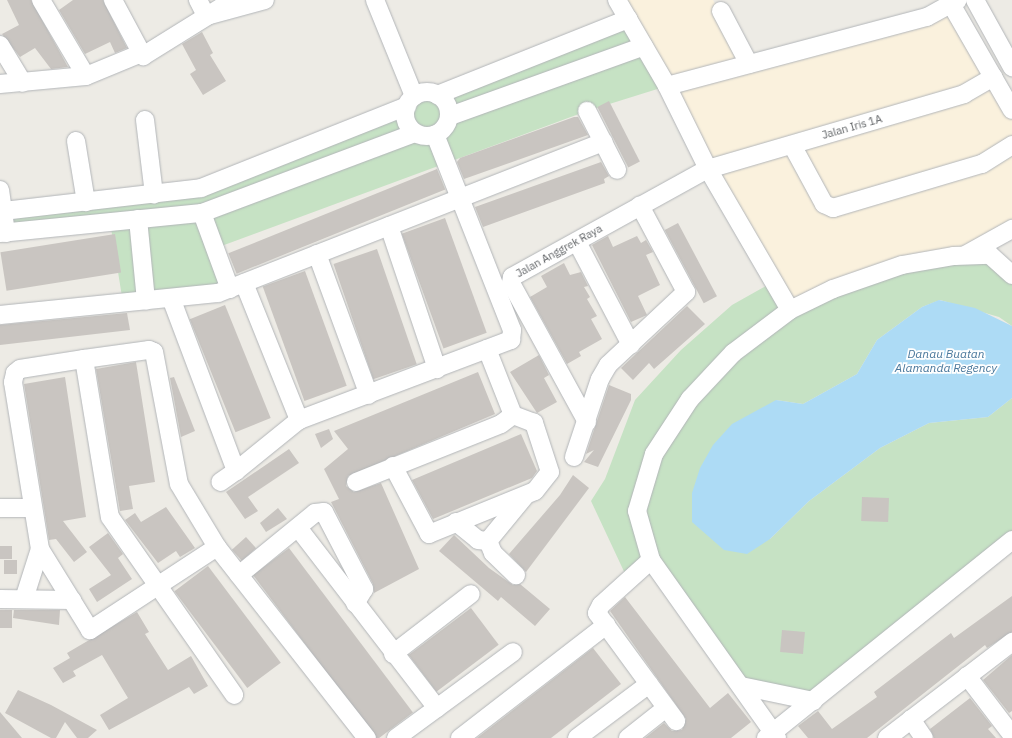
<!DOCTYPE html>
<html>
<head>
<meta charset="utf-8">
<style>
	body { margin:0 }
	#map { position:relative; width:1012px; height:738px; overflow:hidden; background:#edebe5; font-family:"IBM Plex Sans",sans-serif }
	div>[style] { position:absolute }
	[style*='--x'] { left:calc(var(--x)*1px); top:calc(var(--y)*1px); width:calc(var(--w)*1px); rotate:calc(var(--a)*1deg) }
	.commercial>* { inset:0; background:#faf1dd }
	.green>* { inset:0; background:#c6e2c4 }
	.water>* { inset:0; background:#addbf5 }
	.building>* { inset:0; background:#c9c5c1; transform-origin:0 0 }
	.roads { filter:drop-shadow(0 0 1px #b2b5b8) drop-shadow(0 0 1px #b2b5b8) }
	.street>* { height:18px; margin:-9px; padding:0 9px; transform-origin:9px; border-radius:9px; background:#fff }
	.street>.ring { margin:-9px; padding:0; box-sizing:content-box; background:none; border:18px solid #fff; border-radius:50% }
	span { translate:-50% -50%; white-space:nowrap; text-align:center; line-height:1.15; -webkit-text-stroke:3.5px #fff; paint-order:stroke }
	.street-label { font-size:11px; color:#5d6063 }
	.water-label { font-size:12px; color:#49789c; font-style:italic }
</style>
</head>
<body>
<div id="map">
	<div class="commercial">
		<i style="clip-path:polygon(617px 0,713px 0,749px 64px,951px 4px,1012px 110px,1012px 229px,790px 310px)"></i>
	</div>
	<div class="green">
		<i style="clip-path:polygon(628px 19px,667px 86px,587px 111px,216px 248px,230px 289px,123px 303px,110px 222px,6px 233px,4px 220px,201px 188px,414px 96px,426px 92px,438px 95px)"></i>
		<i style="clip-path:polygon(965px 255px,1012px 275px,1012px 326px,999px 317px,940px 300px,922px 307px,877px 340px,857px 374px,803px 404px,776px 400px,770px 539px,809px 501px,880px 448px,929px 423px,988px 417px,1012px 398px,1012px 540px,813px 701px,741px 686px,651px 560px,628px 580px,591px 501px,605px 479px,635px 400px,681px 350px,732px 305px,773px 282px,790px 310px,833px 289px)"></i>
	</div>
	<div class="water">
		<i style="clip-path:polygon(939px 300px,975px 308px,1012px 326px,1012px 398px,988px 417px,929px 423px,880px 448px,809px 501px,770px 539px,747px 554px,724px 550px,692px 522px,692px 493px,700px 468px,713px 445px,732px 424px,776px 400px,803px 404px,857px 374px,877px 340px,922px 307px)"></i>
	</div>
	<div class="building">
		<i style="clip-path:polygon(7px 0,31px 0,68px 67px,51px 69px,35px 48px,20px 57px,2px 34px,19px 25px)"></i>
		<i style="clip-path:polygon(73px 0,103px 0,127px 48px,115px 53px,110px 42px,85px 54px,59px 10px)"></i>
		<i style="clip-path:polygon(202px 32px,213px 53px,210px 55px,226px 81px,203px 95px,190px 74px,196px 70px,182px 44px)"></i>
		<i style="left:609px;top:101px;width:68px;height:13px;rotate:63deg"></i>
		<i style="clip-path:polygon(574px 117px,578px 117px,588px 135px,464px 179px,457px 162px,460px 158px)"></i>
		<i style="clip-path:polygon(601px 162px,609px 176px,604px 179px,605px 183px,483px 227px,475px 207px)"></i>
		<i style="left:437px;top:169px;width:22px;height:225px;rotate:68deg"></i>
		<i style="left:445px;top:218px;width:122px;height:46px;rotate:70deg"></i>
		<i style="left:678px;top:223px;width:83px;height:15px;rotate:62deg"></i>
		<i style="left:115px;top:234px;width:39px;height:116px;rotate:81deg"></i>
		<i style="clip-path:polygon(608px 236px,613px 247px,637px 236px,641px 243px,646px 240px,653px 252px,646px 255px,660px 285px,638px 296px,647px 315px,631px 322px,592px 245px)"></i>
		<i style="left:377px;top:249px;width:122px;height:46px;rotate:71deg"></i>
		<i style="clip-path:polygon(564px 263px,570px 275px,581px 272px,588px 286px,584px 287px,590px 297px,587px 299px,597px 316px,591px 319px,602px 339px,579px 352px,581px 356px,567px 364px,530px 297px,547px 287px,541px 276px)"></i>
		<i style="left:305px;top:271px;width:122px;height:45px;rotate:70deg"></i>
		<i style="left:225px;top:305px;width:122px;height:38px;rotate:68deg"></i>
		<i style="clip-path:polygon(687px 306px,705px 324px,654px 369px,649px 363px,633px 380px,621px 368px)"></i>
		<i style="clip-path:polygon(127px 313px,130px 330px,0 345px,0 325px)"></i>
		<i style="clip-path:polygon(539px 355px,549px 375px,544px 378px,557px 402px,537px 413px,510px 372px)"></i>
		<i style="clip-path:polygon(136px 362px,155px 482px,129px 486px,133px 509px,120px 511px,96px 369px)"></i>
		<i style="clip-path:polygon(478px 372px,495px 414px,348px 476px,346px 486px,354px 492px,381px 483px,419px 569px,374px 593px,373px 584px,331px 502px,339px 499px,324px 469px,348px 449px,334px 431px)"></i>
		<i style="clip-path:polygon(65px 377px,86px 517px,63px 521px,87px 552px,74px 562px,56px 539px,49px 540px,24px 384px)"></i>
		<i style="clip-path:polygon(174px 377px,195px 431px,181px 437px,170px 378px)"></i>
		<i style="clip-path:polygon(609px 385px,631px 394px,631px 400px,598px 467px,584px 462px,594px 450px,586px 454px)"></i>
		<i style="clip-path:polygon(329px 429px,333px 439px,321px 448px,315px 434px)"></i>
		<i style="clip-path:polygon(521px 434px,537px 471px,532px 478px,433px 519px,412px 480px)"></i>
		<i style="clip-path:polygon(289px 449px,299px 463px,248px 497px,258px 511px,245px 519px,226px 492px)"></i>
		<i style="clip-path:polygon(573px 475px,589px 488px,526px 572px,509px 554px,560px 495px)"></i>
		<i style="left:862px;top:497px;width:27px;height:24px;rotate:2deg"></i>
		<i style="clip-path:polygon(166px 507px,195px 548px,180px 557px,176px 551px,158px 563px,125px 520px,135px 513px,141px 522px)"></i>
		<i style="clip-path:polygon(278px 508px,287px 519px,266px 532px,260px 523px)"></i>
		<i style="clip-path:polygon(108px 533px,123px 554px,118px 558px,132px 579px,97px 602px,89px 589px,111px 575px,89px 547px)"></i>
		<i style="clip-path:polygon(454px 535px,489px 568px,513px 585px,520px 584px,550px 609px,535px 626px,501px 597px,498px 601px,439px 551px)"></i>
		<i style="left:246px;top:537px;width:15px;height:19px;rotate:48deg"></i>
		<i style="left:0;top:546px;width:12px;height:13px"></i>
		<i style="left:289px;top:548px;width:206px;height:45px;rotate:53deg"></i>
		<i style="left:4px;top:560px;width:13px;height:14px"></i>
		<i style="left:208px;top:566px;width:121px;height:42px;rotate:53deg"></i>
		<i style="clip-path:polygon(1012px 596px,1012px 632px,987px 648px,985px 645px,867px 738px,808px 738px,798px 726px,818px 711px,832px 729px,877px 697px,874px 692px,951px 633px,954px 638px)"></i>
		<i style="clip-path:polygon(625px 597px,710px 708px,728px 693px,751px 722px,731px 738px,645px 738px,664px 723px,672px 731px,682px 730px,686px 719px,610px 611px)"></i>
		<i style="left:471px;top:608px;width:46px;height:78px;rotate:53deg"></i>
		<i style="left:0;top:610px;width:12px;height:18px"></i>
		<i style="clip-path:polygon(14px 610px,60px 610px,59px 625px,13px 618px)"></i>
		<i style="clip-path:polygon(137px 612px,149px 632px,145px 634px,168px 670px,191px 656px,208px 686px,194px 694px,189px 687px,109px 730px,100px 715px,128px 698px,102px 655px,73px 671px,76px 676px,63px 683px,53px 668px,70px 658px,67px 653px)"></i>
		<i style="left:782px;top:630px;width:23px;height:22px;rotate:5deg"></i>
		<i style="clip-path:polygon(593px 648px,621px 684px,551px 738px,477px 738px)"></i>
		<i style="clip-path:polygon(1012px 655px,1012px 711px,1009px 713px,983px 680px)"></i>
		<i style="clip-path:polygon(18px 690px,51px 705px,97px 730px,88px 738px,77px 738px,65px 722px,56px 738px,51px 738px,5px 713px)"></i>
		<i style="clip-path:polygon(970px 698px,992px 726px,988px 729px,996px 738px,934px 738px,930px 729px)"></i>
		<i style="clip-path:polygon(0 712px,22px 738px,0 738px)"></i>
	</div>
	<div class="roads">
		<div class="street">
			<i style="--x:41;--y:0;--w:88;--a:59.4"></i>
			<i style="--x:113;--y:0;--w:64;--a:61.8"></i>
			<i style="--x:143;--y:56;--w:106;--a:-31.9"></i>
			<i style="--x:198;--y:0;--w:18;--a:63"></i>
			<i style="--x:206;--y:16;--w:61;--a:-15.2"></i>
			<i style="--x:375;--y:0;--w:104;--a:67.9"></i>
			<i style="--x:617;--y:0;--w:99;--a:59.8"></i>
			<i style="--x:667;--y:86;--w:93;--a:63.7"></i>
			<i style="--x:708;--y:169;--w:163;--a:59.8"></i>
			<i style="--x:975;--y:0;--w:77;--a:61.1"></i>
			<i style="--x:951;--y:4;--w:122;--a:60.1"></i>
			<i style="--x:721;--y:11;--w:60;--a:62.2"></i>
			<i style="--x:0;--y:45;--w:44;--a:58.8"></i>
			<i style="--x:0;--y:84;--w:86;--a:-5.3"></i>
			<i style="--x:86;--y:76;--w:55;--a:-22.4"></i>
			<i style="--x:667;--y:86;--w:269;--a:-14.9"></i>
			<i style="--x:927;--y:17;--w:35;--a:-29"></i>
			<i class="ring" style="left:405px;top:92px;width:26px;height:26px"></i>
			<i style="--x:437;--y:95;--w:206;--a:-21.7"></i>
			<i style="--x:450;--y:116;--w:206;--a:-19.8"></i>
			<i style="--x:145;--y:120;--w:75;--a:83.1"></i>
			<i style="--x:76;--y:141;--w:62;--a:80.7"></i>
			<i style="--x:603;--y:142;--w:31;--a:63"></i>
			<i style="--x:792;--y:145;--w:67;--a:61.5"></i>
			<i style="--x:824;--y:204;--w:10;--a:24"></i>
			<i style="--x:833;--y:208;--w:155;--a:-16.5"></i>
			<i style="--x:982;--y:164;--w:36;--a:-32"></i>
			<i style="--x:0;--y:190;--w:21;--a:82"></i>
			<i style="--x:202;--y:213;--w:81;--a:69.8"></i>
			<i style="--x:138;--y:219;--w:82;--a:84.4"></i>
			<i style="--x:389;--y:226;--w:151;--a:71.4"></i>
			<i style="--x:0;--y:233;--w:203;--a:-5.7"></i>
			<i style="--x:202;--y:213;--w:228;--a:-20.6"></i>
			<i style="--x:6;--y:233;--w:22;--a:-98"></i>
			<i style="--x:3;--y:211;--w:199;--a:-6.6"></i>
			<i style="--x:201;--y:188;--w:222;--a:-21.7"></i>
			<i style="--x:577;--y:242;--w:116;--a:62.3"></i>
			<i style="--x:317;--y:254;--w:150;--a:69.8"></i>
			<i style="--x:965;--y:255;--w:54;--a:-29"></i>
			<i style="--x:244;--y:283;--w:148;--a:68.1"></i>
			<i style="--x:171;--y:298;--w:185;--a:69.4"></i>
			<i style="--x:236;--y:471;--w:19;--a:145"></i>
			<i style="--x:0;--y:315;--w:219;--a:-5.8"></i>
			<i style="--x:218;--y:293;--w:414;--a:-21.4"></i>
			<i style="--x:603;--y:142;--w:35;--a:-117"></i>
			<i style="--x:84;--y:359;--w:160;--a:80.7"></i>
			<i style="--x:110;--y:517;--w:217;--a:55.1"></i>
			<i style="--x:587;--y:422;--w:158;--a:-118.7"></i>
			<i style="--x:511;--y:283;--w:6;--a:-81"></i>
			<i style="--x:512;--y:277;--w:224;--a:-28.9"></i>
			<i style="--x:708;--y:169;--w:267;--a:-16.3"></i>
			<i style="--x:964;--y:94;--w:34;--a:-30"></i>
			<i style="--x:574;--y:457;--w:82;--a:-71.6"></i>
			<i style="--x:600;--y:379;--w:16;--a:-60"></i>
			<i style="--x:608;--y:365;--w:107;--a:-43.1"></i>
			<i style="--x:686;--y:292;--w:98;--a:-118.1"></i>
			<i style="--x:393;--y:466;--w:77;--a:62.1"></i>
			<i style="--x:429;--y:534;--w:114;--a:-22.1"></i>
			<i style="--x:535;--y:491;--w:24;--a:-52"></i>
			<i style="--x:550;--y:472;--w:52;--a:-108.1"></i>
			<i style="--x:534;--y:423;--w:22;--a:-159"></i>
			<i style="--x:236;--y:471;--w:81;--a:-39"></i>
			<i style="--x:299;--y:420;--w:227;--a:-20.7"></i>
			<i style="--x:511;--y:340;--w:10;--a:-84"></i>
			<i style="--x:512;--y:330;--w:210;--a:-111.5"></i>
			<i style="--x:356;--y:482;--w:156;--a:-21.8"></i>
			<i style="--x:501;--y:424;--w:15;--a:-37"></i>
			<i style="--x:513;--y:415;--w:71;--a:-111.5"></i>
			<i style="--x:0;--y:508;--w:32;--a:0"></i>
			<i style="--x:456;--y:522;--w:28;--a:39"></i>
			<i style="--x:478;--y:540;--w:10;--a:6"></i>
			<i style="--x:488;--y:541;--w:58;--a:-50.6"></i>
			<i style="--x:299;--y:529;--w:226;--a:52.4"></i>
			<i style="--x:488;--y:541;--w:13;--a:67"></i>
			<i style="--x:493;--y:553;--w:32;--a:44"></i>
			<i style="--x:217;--y:547;--w:152;--a:146.8"></i>
			<i style="--x:90;--y:630;--w:95;--a:-121.7"></i>
			<i style="--x:40;--y:549;--w:169;--a:-99.2"></i>
			<i style="--x:13;--y:382;--w:9;--a:-77"></i>
			<i style="--x:15;--y:373;--w:6;--a:-39"></i>
			<i style="--x:20;--y:369;--w:65;--a:-8.9"></i>
			<i style="--x:84;--y:359;--w:66;--a:-7.9"></i>
			<i style="--x:149;--y:350;--w:5;--a:22"></i>
			<i style="--x:154;--y:352;--w:134;--a:79.3"></i>
			<i style="--x:179;--y:484;--w:74;--a:58.9"></i>
			<i style="--x:217;--y:547;--w:243;--a:51.9"></i>
			<i style="--x:651;--y:560;--w:67;--a:138"></i>
			<i style="--x:601;--y:605;--w:9;--a:117"></i>
			<i style="--x:597;--y:613;--w:134;--a:53.8"></i>
			<i style="--x:239;--y:575;--w:98;--a:-39.2"></i>
			<i style="--x:315;--y:513;--w:9;--a:-6"></i>
			<i style="--x:324;--y:512;--w:87;--a:62.5"></i>
			<i style="--x:364;--y:589;--w:17;--a:121"></i>
			<i style="--x:0;--y:599;--w:72;--a:0.8"></i>
			<i style="--x:24;--y:599;--w:52;--a:-72.3"></i>
			<i style="--x:393;--y:654;--w:98;--a:-37.6"></i>
			<i style="--x:967;--y:676;--w:74;--a:52.7"></i>
			<i style="--x:741;--y:686;--w:74;--a:11.8"></i>
			<i style="--x:911;--y:719;--w:23;--a:56"></i>
			<i style="--x:396;--y:738;--w:145;--a:-36.3"></i>
			<i style="--x:460;--y:738;--w:185;--a:-37.7"></i>
			<i style="--x:577;--y:738;--w:90;--a:-36.9"></i>
			<i style="--x:628;--y:738;--w:48;--a:-38.3"></i>
			<i style="--x:766;--y:738;--w:316;--a:-38.8"></i>
			<i style="--x:777;--y:738;--w:218;--a:-125.3"></i>
			<i style="--x:651;--y:560;--w:51;--a:-105.9"></i>
			<i style="--x:637;--y:511;--w:59;--a:-73.4"></i>
			<i style="--x:654;--y:454;--w:66;--a:-56.8"></i>
			<i style="--x:690;--y:399;--w:63;--a:-46.9"></i>
			<i style="--x:733;--y:353;--w:71;--a:-37"></i>
			<i style="--x:790;--y:310;--w:48;--a:-26"></i>
			<i style="--x:833;--y:289;--w:73;--a:-19.2"></i>
			<i style="--x:902;--y:265;--w:53;--a:-9.8"></i>
			<i style="--x:954;--y:256;--w:36;--a:-2"></i>
			<i style="--x:990;--y:255;--w:30;--a:42"></i>
			<i style="--x:887;--y:738;--w:158;--a:-37.5"></i>
		</div>
	</div>
	<div class="street-label">
		<span style="left:852px;top:127px;rotate:-16deg">Jalan Iris 1A</span>
		<span style="left:559px;top:251px;rotate:-29deg">Jalan Anggrek Raya</span>
	</div>
	<div class="water-label">
		<span style="left:946px;top:361px">Danau Buatan<br>Alamanda Regency</span>
	</div>
</div>
</body>
</html>
